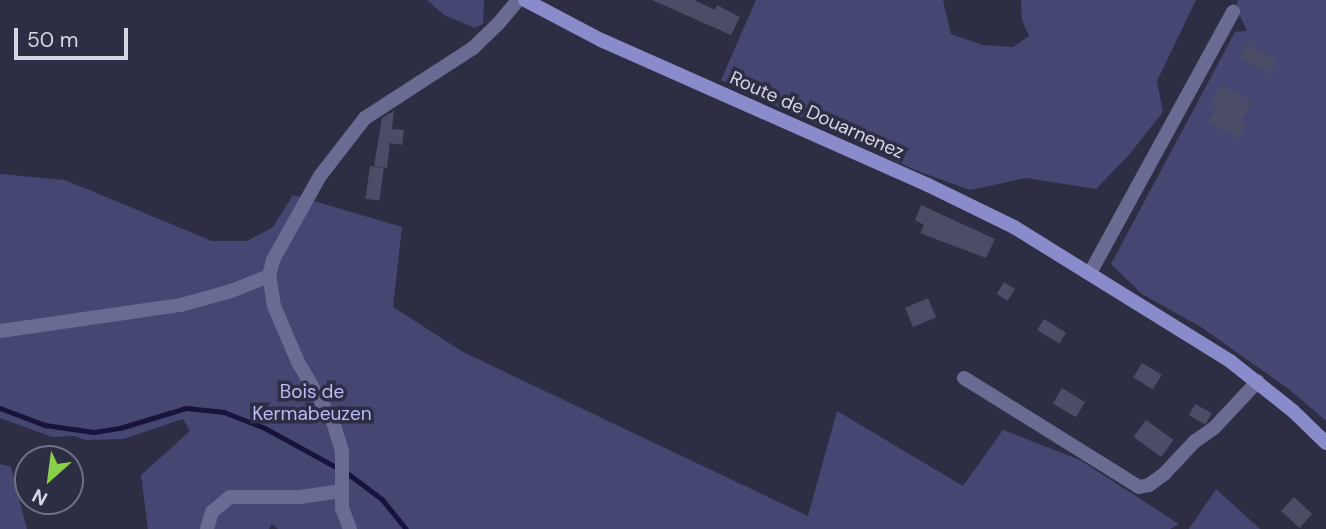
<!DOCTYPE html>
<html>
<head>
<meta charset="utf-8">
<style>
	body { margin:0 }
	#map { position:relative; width:1326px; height:529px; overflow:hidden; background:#2d2d44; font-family:"DM Sans",sans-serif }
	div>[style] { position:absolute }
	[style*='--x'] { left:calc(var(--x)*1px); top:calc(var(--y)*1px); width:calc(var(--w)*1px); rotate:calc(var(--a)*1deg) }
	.green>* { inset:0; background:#464673 }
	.stream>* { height:4.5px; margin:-2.25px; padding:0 2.25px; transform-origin:2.25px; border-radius:2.25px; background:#17133c }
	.building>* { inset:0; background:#4b4c65; transform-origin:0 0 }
	.street>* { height:14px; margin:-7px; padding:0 7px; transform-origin:7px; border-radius:7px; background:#696b92 }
	.secondary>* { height:14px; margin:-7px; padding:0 7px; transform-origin:7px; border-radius:7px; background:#898bca }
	span { translate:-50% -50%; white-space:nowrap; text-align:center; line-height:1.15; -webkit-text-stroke:7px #2d2d44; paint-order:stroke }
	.street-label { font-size:19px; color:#d5d6e5 }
	.park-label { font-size:19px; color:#b9bcf8 }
	.north { position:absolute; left:14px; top:445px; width:70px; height:70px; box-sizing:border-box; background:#2d2d44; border:2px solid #707184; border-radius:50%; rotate:208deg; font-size:19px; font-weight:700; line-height:28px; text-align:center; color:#d5d6e5 }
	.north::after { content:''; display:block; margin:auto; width:24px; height:32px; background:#89cf48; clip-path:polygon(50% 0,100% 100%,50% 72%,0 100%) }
	.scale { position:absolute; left:14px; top:28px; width:114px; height:32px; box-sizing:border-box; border:4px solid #d5d6e5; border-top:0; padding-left:9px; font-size:21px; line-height:24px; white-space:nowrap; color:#d5d6e5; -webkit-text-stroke:5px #2d2d44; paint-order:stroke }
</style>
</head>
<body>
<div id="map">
	<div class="green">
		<i style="clip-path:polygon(427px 0,484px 0,483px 24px,475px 28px,444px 15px)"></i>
		<i style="clip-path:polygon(756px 0,943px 0,951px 34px,982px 45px,1013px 47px,1029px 36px,1022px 20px,1021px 0,1196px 0,1157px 81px,1163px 112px,1128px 156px,1096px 189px,1026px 178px,970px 190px,915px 170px,721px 80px)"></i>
		<i style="clip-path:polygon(1238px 0,1326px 0,1326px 421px,1290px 390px,1201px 327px,1142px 294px,1111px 264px,1235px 32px,1247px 31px,1236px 7px)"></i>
		<i style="clip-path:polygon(0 174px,65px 180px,212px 241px,247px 241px,273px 227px,293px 195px,402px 227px,393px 307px,463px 352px,808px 516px,837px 411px,963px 486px,1003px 430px,1080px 460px,1179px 524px,1170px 529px,278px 529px,272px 524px,269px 529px,148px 529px,141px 475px,190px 431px,183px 419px,123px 439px,86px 440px,74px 436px,52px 437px,0 418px)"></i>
		<i style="clip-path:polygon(0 464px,11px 467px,27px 529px,0 529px)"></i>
		<i style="clip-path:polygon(1216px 489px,1260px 529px,1189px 529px)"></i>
	</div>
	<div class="stream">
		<i style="--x:0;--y:408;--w:48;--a:20.7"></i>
		<i style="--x:45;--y:425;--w:49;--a:8.1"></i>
		<i style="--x:94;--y:432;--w:26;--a:-9"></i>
		<i style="--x:120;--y:428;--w:69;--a:-16.9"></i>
		<i style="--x:186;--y:408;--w:38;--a:6"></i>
		<i style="--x:224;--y:412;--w:44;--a:21.3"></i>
		<i style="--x:265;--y:428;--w:83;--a:28.7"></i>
		<i style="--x:346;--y:472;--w:45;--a:36.9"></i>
		<i style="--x:382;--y:499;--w:38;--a:51"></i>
	</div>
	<div class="building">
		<i style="clip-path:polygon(652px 0,694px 0,715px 10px,717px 5px,740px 17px,731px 35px)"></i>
		<i style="left:1247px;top:43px;width:34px;height:16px;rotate:30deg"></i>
		<i style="clip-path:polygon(1221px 85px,1252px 102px,1242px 121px,1247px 124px,1239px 138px,1209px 121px,1218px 105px,1212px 101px)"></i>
		<i style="clip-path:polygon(394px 111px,392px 129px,404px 130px,402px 145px,390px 143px,387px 168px,374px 166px,382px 118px)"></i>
		<i style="left:370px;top:166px;width:14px;height:33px;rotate:8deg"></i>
		<i style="clip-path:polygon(921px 205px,995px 239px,986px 258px,920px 233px,924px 225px,915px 220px)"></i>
		<i style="left:1004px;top:282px;width:13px;height:14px;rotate:32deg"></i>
		<i style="left:928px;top:298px;width:21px;height:25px;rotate:67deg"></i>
		<i style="left:1044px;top:319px;width:26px;height:13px;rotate:32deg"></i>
		<i style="left:1142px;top:363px;width:23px;height:17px;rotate:31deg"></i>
		<i style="left:1062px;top:388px;width:27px;height:18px;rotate:31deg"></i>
		<i style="left:1195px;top:404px;width:19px;height:13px;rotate:28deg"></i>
		<i style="left:1146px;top:420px;width:34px;height:21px;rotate:36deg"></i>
		<i style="left:1294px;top:497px;width:25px;height:19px;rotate:43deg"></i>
	</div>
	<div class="street">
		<i style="--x:1090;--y:273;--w:298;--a:-61.3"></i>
		<i style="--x:0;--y:331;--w:183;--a:-8.2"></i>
		<i style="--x:181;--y:305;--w:52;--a:-15.6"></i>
		<i style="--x:231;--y:291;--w:41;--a:-21.5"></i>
		<i style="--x:964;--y:378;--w:206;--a:31.9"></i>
		<i style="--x:1139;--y:487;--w:10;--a:-11"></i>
		<i style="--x:1149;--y:485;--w:19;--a:-36"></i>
		<i style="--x:1164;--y:474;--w:44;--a:-46.8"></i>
		<i style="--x:1194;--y:442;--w:24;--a:-35"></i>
		<i style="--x:1214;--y:428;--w:64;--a:-46.9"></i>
		<i style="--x:207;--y:529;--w:18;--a:-74"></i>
		<i style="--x:212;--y:512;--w:23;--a:-40"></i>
		<i style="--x:230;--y:497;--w:69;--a:0"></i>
		<i style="--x:299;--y:497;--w:43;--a:-7.9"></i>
		<i style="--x:350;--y:529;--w:22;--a:-111"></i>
		<i style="--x:342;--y:508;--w:57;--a:-90"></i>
		<i style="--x:342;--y:451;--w:28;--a:-107"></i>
		<i style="--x:334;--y:424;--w:72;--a:-120.1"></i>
		<i style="--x:298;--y:362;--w:61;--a:-113.2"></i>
		<i style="--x:274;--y:306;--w:30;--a:-99"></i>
		<i style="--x:269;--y:276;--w:16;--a:-76"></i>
		<i style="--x:273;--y:260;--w:96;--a:-60.8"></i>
		<i style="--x:320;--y:176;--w:73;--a:-52.2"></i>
		<i style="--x:365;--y:118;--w:129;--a:-32.9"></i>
		<i style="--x:473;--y:48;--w:35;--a:-44"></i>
		<i style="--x:498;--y:24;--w:31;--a:-50"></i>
	</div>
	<div class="secondary">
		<i style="--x:525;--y:0;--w:86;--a:27.8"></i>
		<i style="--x:601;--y:40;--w:358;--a:23.9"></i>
		<i style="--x:928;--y:185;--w:96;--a:26"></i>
		<i style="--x:1014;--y:227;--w:254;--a:31.8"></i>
		<i style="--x:1230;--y:361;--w:80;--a:38.4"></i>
		<i style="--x:1293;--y:411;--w:46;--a:44.1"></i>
	</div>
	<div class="street-label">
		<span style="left:817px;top:115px;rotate:24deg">Route de Douarnenez</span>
	</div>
	<div class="park-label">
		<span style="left:312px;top:403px">Bois de<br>Kermabeuzen</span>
	</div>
	<div class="north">N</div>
	<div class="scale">50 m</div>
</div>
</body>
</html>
